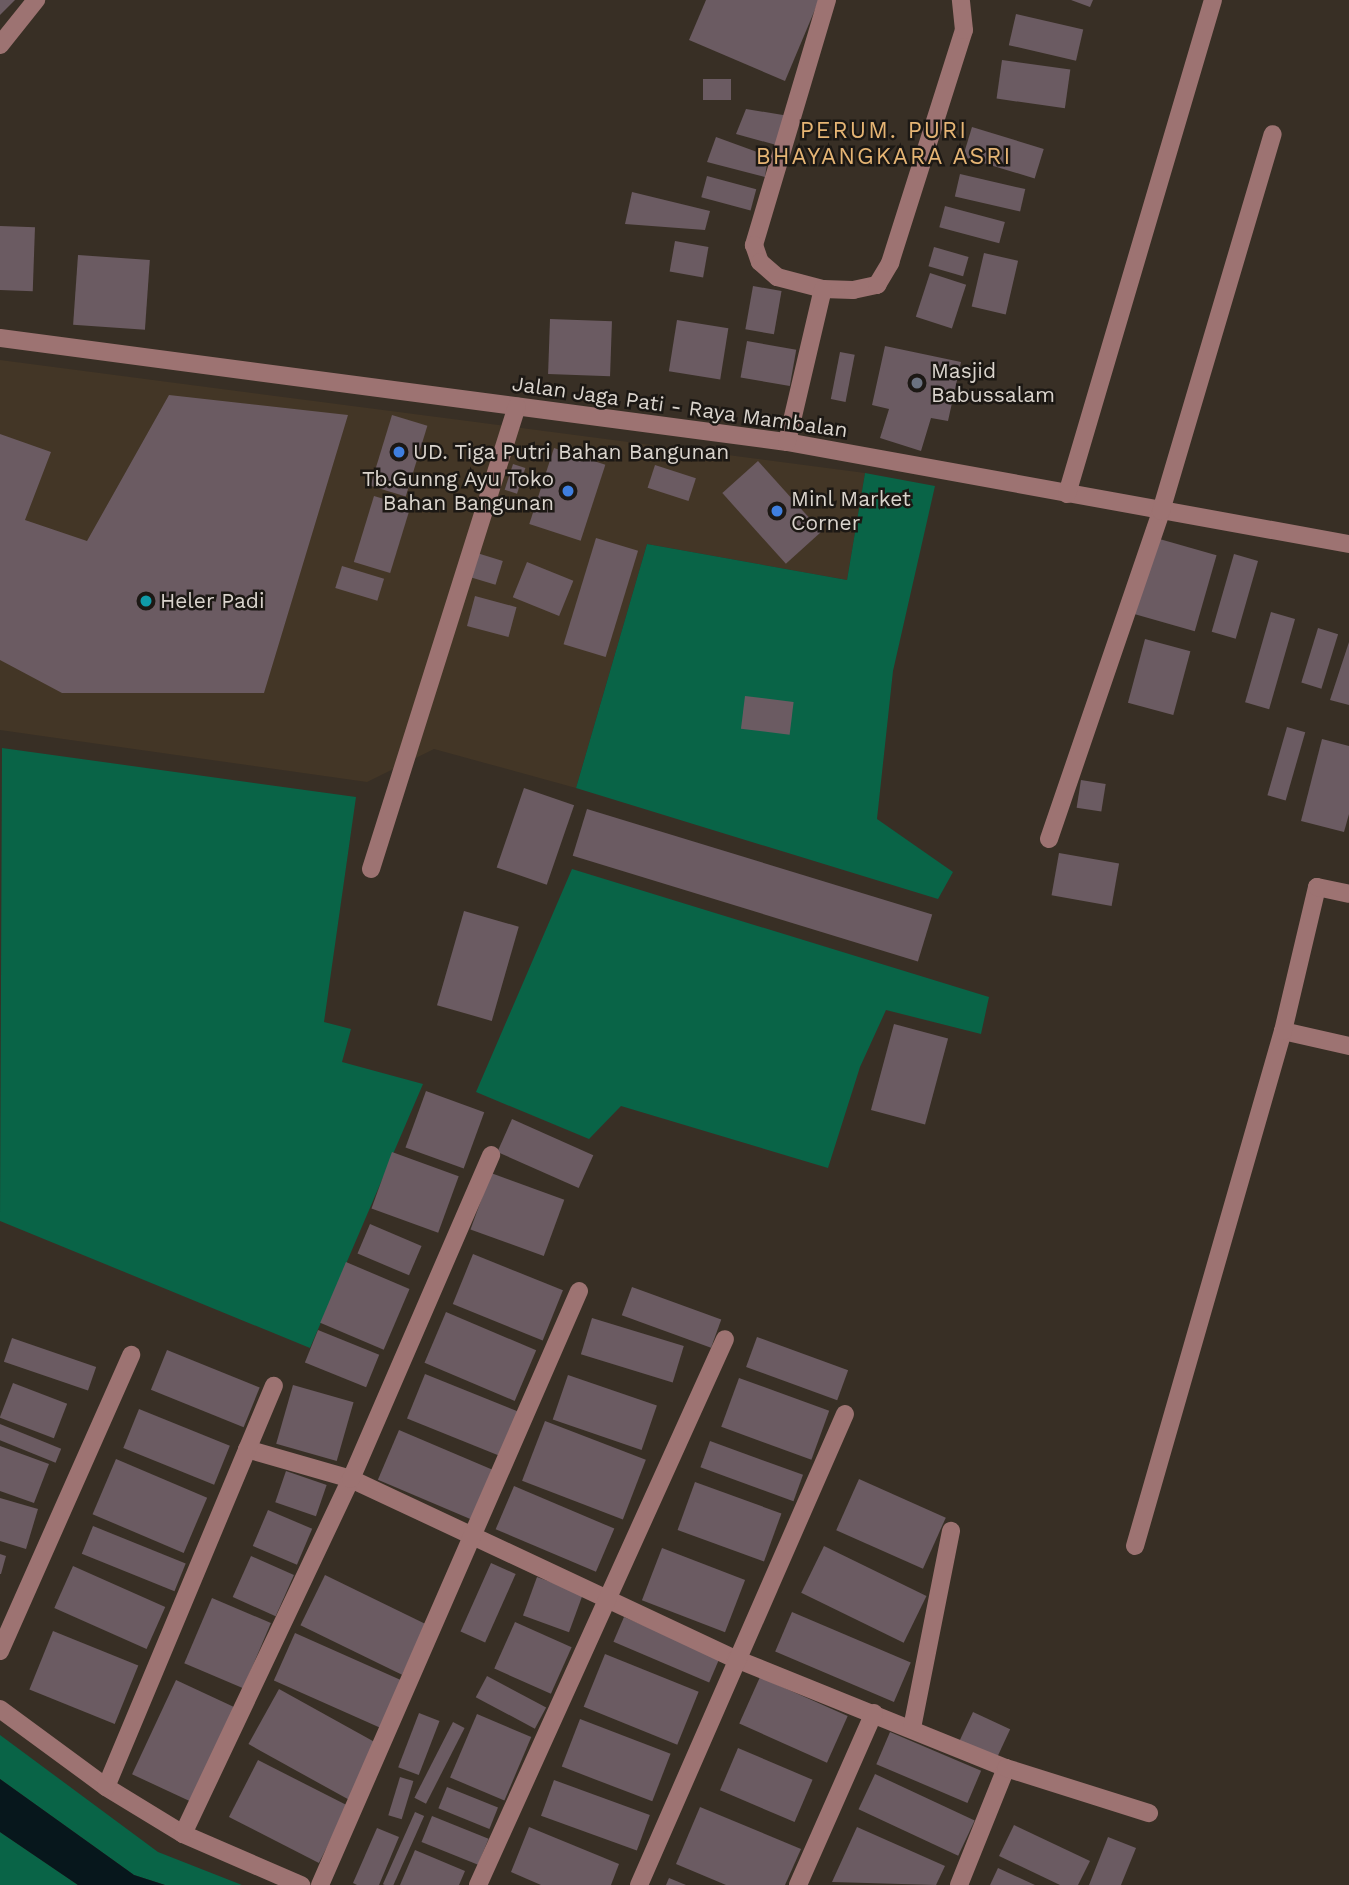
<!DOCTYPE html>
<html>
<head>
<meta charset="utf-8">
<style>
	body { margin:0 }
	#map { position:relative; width:1349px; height:1885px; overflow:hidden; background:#382f25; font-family:"Work Sans",sans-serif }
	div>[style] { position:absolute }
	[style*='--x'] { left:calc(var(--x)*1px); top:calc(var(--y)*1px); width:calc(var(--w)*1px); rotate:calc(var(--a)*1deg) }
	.built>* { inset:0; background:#433626 }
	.green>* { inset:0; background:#096447 }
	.water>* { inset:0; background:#07171c }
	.building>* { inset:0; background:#6b5b62; transform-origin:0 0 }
	.minor>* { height:18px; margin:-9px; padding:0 9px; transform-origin:9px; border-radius:9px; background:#9d7372 }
	.dots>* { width:19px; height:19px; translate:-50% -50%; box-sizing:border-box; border:4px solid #1c1814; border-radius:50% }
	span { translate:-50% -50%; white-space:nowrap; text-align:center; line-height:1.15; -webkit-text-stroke:5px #1c1814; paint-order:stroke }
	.poi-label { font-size:21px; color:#dad4cd }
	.left { translate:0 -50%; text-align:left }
	.right { translate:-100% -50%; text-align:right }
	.street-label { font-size:21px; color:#dad4cd }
	.neighbourhood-label { font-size:23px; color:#e6b574; letter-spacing:2px }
</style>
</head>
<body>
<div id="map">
	<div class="built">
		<i style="clip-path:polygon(0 360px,865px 473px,847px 580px,647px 544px,576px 788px,434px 749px,367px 782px,0 730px)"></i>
	</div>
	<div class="green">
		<i style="clip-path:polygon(865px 473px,935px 486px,893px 671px,877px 819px,953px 872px,938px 899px,576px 788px,647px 544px,847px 580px)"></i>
		<i style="clip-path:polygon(2px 748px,356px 797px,324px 1022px,351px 1029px,342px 1062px,423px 1084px,310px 1348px,0 1221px)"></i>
		<i style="clip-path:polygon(572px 869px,989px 997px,981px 1034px,886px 1010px,860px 1067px,828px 1168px,621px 1106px,589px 1139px,476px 1092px)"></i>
		<i style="clip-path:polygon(0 1735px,158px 1852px,242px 1885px,165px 1885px,134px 1875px,0 1779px)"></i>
		<i style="clip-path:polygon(0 1832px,78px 1885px,0 1885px)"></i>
	</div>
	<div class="water">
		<i style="clip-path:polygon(0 1779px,134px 1875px,165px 1885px,78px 1885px,0 1832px)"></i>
	</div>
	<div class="building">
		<i style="clip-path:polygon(0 0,15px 0,0 15px)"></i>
		<i style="clip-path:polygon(706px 0,819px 0,785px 81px,689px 40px)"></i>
		<i style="clip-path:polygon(1071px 0,1093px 0,1090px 7px)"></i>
		<i style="left:1016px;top:14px;width:69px;height:32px;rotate:13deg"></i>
		<i style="left:1002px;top:60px;width:69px;height:39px;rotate:8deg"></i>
		<i style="left:703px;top:79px;width:28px;height:21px"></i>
		<i style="clip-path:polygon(746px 109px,789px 116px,780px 146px,736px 134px)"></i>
		<i style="left:972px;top:127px;width:75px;height:31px;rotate:17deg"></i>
		<i style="clip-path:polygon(716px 137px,768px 156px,765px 177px,707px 162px)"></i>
		<i style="left:960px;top:174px;width:67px;height:23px;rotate:13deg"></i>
		<i style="left:707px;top:176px;width:51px;height:22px;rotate:15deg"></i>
		<i style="clip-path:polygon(632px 192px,710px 211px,705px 230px,625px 224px)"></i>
		<i style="left:945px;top:206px;width:62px;height:22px;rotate:15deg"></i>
		<i style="left:0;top:226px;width:35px;height:64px;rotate:2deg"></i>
		<i style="left:675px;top:241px;width:34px;height:31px;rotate:10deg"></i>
		<i style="left:934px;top:247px;width:36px;height:20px;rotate:16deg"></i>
		<i style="left:984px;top:253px;width:35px;height:55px;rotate:13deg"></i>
		<i style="left:78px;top:255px;width:72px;height:70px;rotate:4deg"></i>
		<i style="left:930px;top:273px;width:38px;height:46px;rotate:18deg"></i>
		<i style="left:753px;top:286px;width:29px;height:44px;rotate:10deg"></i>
		<i style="left:550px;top:319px;width:62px;height:55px;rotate:2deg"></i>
		<i style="left:677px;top:320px;width:52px;height:52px;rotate:9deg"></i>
		<i style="left:747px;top:341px;width:50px;height:37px;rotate:10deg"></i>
		<i style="clip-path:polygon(885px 346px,961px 362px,948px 421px,931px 418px,921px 451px,880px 438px,889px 409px,872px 405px)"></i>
		<i style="left:840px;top:352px;width:15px;height:48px;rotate:11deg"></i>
		<i style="clip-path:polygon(169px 395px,348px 415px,264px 693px,62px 693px,0 660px,0 434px,51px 452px,25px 520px,87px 541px)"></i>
		<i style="left:392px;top:415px;width:37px;height:74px;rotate:17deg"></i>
		<i style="left:554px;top:448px;width:54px;height:80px;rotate:18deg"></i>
		<i style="left:758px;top:461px;width:95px;height:48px;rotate:48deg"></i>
		<i style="left:513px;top:464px;width:13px;height:27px;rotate:18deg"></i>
		<i style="left:655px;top:465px;width:43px;height:24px;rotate:18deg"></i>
		<i style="left:374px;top:496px;width:38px;height:69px;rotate:17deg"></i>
		<i style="left:596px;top:538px;width:44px;height:111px;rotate:17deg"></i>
		<i style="left:1156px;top:538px;width:63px;height:79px;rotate:16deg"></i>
		<i style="left:477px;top:553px;width:27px;height:25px;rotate:17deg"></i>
		<i style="left:1234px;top:554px;width:25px;height:81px;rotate:16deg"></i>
		<i style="left:527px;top:562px;width:50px;height:38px;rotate:22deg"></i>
		<i style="left:342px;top:566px;width:44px;height:23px;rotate:17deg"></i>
		<i style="left:475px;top:596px;width:43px;height:31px;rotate:15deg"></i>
		<i style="left:1271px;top:612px;width:25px;height:94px;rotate:16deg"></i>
		<i style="left:1318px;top:628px;width:21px;height:57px;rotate:17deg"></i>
		<i style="left:1145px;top:639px;width:47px;height:66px;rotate:15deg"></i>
		<i style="clip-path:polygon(1349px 642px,1349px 705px,1330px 700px)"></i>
		<i style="left:745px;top:696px;width:49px;height:33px;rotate:7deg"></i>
		<i style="left:1287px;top:727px;width:19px;height:71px;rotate:16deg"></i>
		<i style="clip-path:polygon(1322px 739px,1349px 746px,1349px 814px,1344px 832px,1301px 821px)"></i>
		<i style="left:1081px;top:780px;width:25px;height:28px;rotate:9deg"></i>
		<i style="left:524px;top:788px;width:53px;height:84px;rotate:19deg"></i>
		<i style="left:587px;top:809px;width:361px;height:49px;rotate:17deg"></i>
		<i style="left:1059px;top:853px;width:61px;height:43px;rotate:10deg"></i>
		<i style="left:464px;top:911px;width:57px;height:98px;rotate:16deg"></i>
		<i style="left:894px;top:1024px;width:56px;height:89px;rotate:15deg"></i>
		<i style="left:426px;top:1091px;width:62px;height:60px;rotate:20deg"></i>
		<i style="left:512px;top:1119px;width:89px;height:36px;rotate:24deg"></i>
		<i style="left:392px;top:1152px;width:71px;height:60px;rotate:20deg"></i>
		<i style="left:491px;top:1173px;width:78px;height:60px;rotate:20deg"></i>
		<i style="left:370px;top:1224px;width:56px;height:32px;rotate:23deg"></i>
		<i style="left:473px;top:1254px;width:97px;height:54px;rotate:22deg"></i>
		<i style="left:346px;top:1262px;width:69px;height:66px;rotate:23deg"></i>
		<i style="left:632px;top:1287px;width:95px;height:30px;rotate:20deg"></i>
		<i style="left:446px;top:1312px;width:98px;height:55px;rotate:23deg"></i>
		<i style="left:592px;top:1318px;width:96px;height:38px;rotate:17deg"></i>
		<i style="left:318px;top:1330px;width:66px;height:35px;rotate:22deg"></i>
		<i style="left:757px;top:1337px;width:97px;height:32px;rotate:20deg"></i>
		<i style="left:12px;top:1338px;width:89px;height:25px;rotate:19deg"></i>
		<i style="left:167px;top:1350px;width:100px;height:43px;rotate:22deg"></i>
		<i style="left:425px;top:1374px;width:105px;height:48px;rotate:22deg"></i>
		<i style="left:568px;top:1375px;width:94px;height:47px;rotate:19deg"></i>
		<i style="left:739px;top:1378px;width:96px;height:52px;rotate:20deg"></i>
		<i style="left:13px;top:1383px;width:58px;height:37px;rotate:21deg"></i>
		<i style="left:293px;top:1385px;width:63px;height:61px;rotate:16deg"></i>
		<i style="left:139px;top:1409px;width:98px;height:42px;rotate:22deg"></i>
		<i style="left:545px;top:1421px;width:108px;height:64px;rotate:21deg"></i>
		<i style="left:0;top:1424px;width:66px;height:15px;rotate:22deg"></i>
		<i style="left:399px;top:1430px;width:101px;height:54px;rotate:23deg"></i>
		<i style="left:710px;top:1441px;width:99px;height:28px;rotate:20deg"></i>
		<i style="clip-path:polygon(0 1446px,49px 1464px,34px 1503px,0 1491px)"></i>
		<i style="left:116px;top:1459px;width:99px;height:60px;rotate:23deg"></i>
		<i style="left:286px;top:1471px;width:43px;height:33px;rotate:19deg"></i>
		<i style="left:859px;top:1479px;width:95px;height:56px;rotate:24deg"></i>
		<i style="left:695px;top:1482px;width:92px;height:51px;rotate:20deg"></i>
		<i style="left:514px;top:1486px;width:109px;height:47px;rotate:23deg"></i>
		<i style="clip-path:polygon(0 1498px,38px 1509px,26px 1549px,0 1541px)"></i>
		<i style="left:268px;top:1510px;width:48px;height:39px;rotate:23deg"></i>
		<i style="left:93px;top:1526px;width:100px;height:30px;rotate:22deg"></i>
		<i style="left:824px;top:1546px;width:114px;height:52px;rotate:26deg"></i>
		<i style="left:662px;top:1548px;width:89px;height:56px;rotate:21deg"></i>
		<i style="clip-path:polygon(0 1554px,6px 1556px,1px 1574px,0 1574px)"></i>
		<i style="left:251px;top:1556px;width:47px;height:45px;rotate:24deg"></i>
		<i style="left:491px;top:1563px;width:27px;height:75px;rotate:24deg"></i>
		<i style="left:73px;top:1566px;width:101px;height:46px;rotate:24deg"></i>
		<i style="left:325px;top:1575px;width:113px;height:56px;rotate:26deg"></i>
		<i style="left:537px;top:1577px;width:49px;height:41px;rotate:20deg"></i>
		<i style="left:212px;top:1598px;width:64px;height:71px;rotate:23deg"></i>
		<i style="left:792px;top:1612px;width:129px;height:43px;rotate:23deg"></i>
		<i style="left:624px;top:1617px;width:104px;height:27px;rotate:23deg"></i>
		<i style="left:515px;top:1622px;width:62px;height:51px;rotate:24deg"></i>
		<i style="left:53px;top:1631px;width:92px;height:63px;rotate:22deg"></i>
		<i style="left:295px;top:1633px;width:117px;height:52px;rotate:24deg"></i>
		<i style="left:605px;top:1654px;width:101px;height:57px;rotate:22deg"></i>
		<i style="left:487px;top:1676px;width:67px;height:24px;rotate:28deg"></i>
		<i style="left:760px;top:1677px;width:96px;height:51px;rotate:24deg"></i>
		<i style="left:176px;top:1680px;width:64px;height:104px;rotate:25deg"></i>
		<i style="left:279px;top:1689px;width:115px;height:63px;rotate:29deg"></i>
		<i style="left:973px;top:1712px;width:41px;height:34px;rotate:25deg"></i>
		<i style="left:419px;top:1713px;width:22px;height:58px;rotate:21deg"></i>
		<i style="left:477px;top:1714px;width:59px;height:69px;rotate:23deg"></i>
		<i style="left:580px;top:1719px;width:97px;height:51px;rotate:21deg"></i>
		<i style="left:453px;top:1722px;width:13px;height:85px;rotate:27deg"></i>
		<i style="left:890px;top:1732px;width:99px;height:35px;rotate:23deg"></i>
		<i style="left:738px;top:1748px;width:81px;height:46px;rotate:23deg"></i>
		<i style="left:258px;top:1760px;width:101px;height:64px;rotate:27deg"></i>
		<i style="left:875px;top:1774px;width:110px;height:39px;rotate:25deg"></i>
		<i style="left:400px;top:1777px;width:14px;height:40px;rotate:17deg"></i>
		<i style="left:554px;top:1780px;width:102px;height:38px;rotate:20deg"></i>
		<i style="left:447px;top:1787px;width:55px;height:23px;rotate:22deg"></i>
		<i style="clip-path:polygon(700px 1807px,801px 1849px,785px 1885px,726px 1885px,676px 1864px)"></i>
		<i style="left:415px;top:1812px;width:10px;height:79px;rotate:24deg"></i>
		<i style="left:432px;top:1816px;width:61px;height:28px;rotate:22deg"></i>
		<i style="clip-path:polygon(1014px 1825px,1090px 1861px,1078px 1885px,1060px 1885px,999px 1856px)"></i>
		<i style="clip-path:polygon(529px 1827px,619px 1864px,611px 1885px,541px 1885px,511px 1872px)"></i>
		<i style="clip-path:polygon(857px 1827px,945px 1866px,936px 1885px,832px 1882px)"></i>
		<i style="clip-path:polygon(377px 1828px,399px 1837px,379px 1885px,357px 1885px,353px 1883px)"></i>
		<i style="clip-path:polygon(1108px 1837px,1136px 1848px,1121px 1885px,1089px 1885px)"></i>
		<i style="clip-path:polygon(415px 1850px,465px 1871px,459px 1885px,400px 1885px)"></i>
		<i style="clip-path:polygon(998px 1868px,1035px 1885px,990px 1885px)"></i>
		<i style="clip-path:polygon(669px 1878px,686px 1885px,666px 1885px)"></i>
	</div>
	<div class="minor">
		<i style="--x:827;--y:0;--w:256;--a:106.6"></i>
		<i style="--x:754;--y:245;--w:18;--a:71"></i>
		<i style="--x:760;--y:262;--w:23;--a:41"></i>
		<i style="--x:777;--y:277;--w:48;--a:14.6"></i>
		<i style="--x:823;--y:289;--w:30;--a:2"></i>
		<i style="--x:853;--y:290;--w:25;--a:-12"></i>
		<i style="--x:877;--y:285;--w:26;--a:-59"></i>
		<i style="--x:890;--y:263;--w:244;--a:-72.4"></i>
		<i style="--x:964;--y:30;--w:30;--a:-96"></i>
		<i style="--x:0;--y:45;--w:58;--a:-51.3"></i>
		<i style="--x:0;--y:338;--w:794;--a:7.53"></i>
		<i style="--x:787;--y:442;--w:571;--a:10.29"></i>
		<i style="--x:787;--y:442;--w:157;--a:-76.8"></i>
		<i style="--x:1067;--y:494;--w:515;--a:-73.54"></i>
		<i style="--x:1049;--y:839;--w:347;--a:-71.1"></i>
		<i style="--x:1161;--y:511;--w:393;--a:-73.5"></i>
		<i style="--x:371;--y:869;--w:485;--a:-72.5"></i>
		<i style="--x:1283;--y:1031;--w:68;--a:12.8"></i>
		<i style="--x:247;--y:1449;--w:108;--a:16.1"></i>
		<i style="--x:351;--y:1479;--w:425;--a:25.1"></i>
		<i style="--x:736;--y:1659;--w:291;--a:22"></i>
		<i style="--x:1006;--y:1768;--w:126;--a:111.9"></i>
		<i style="--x:1135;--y:1546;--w:536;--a:-73.97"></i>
		<i style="--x:1283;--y:1031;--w:148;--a:-76.7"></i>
		<i style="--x:1317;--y:887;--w:33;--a:12"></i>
		<i style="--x:0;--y:1651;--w:324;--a:-66.1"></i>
		<i style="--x:0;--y:1709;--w:132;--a:36.3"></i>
		<i style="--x:106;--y:1787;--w:90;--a:31.4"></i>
		<i style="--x:183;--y:1834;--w:129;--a:23.4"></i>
		<i style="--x:912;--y:1728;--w:201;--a:-78.8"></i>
		<i style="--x:1006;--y:1768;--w:150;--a:17.5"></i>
		<i style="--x:106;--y:1787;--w:435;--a:-67.3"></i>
		<i style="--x:183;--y:1834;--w:393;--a:-64.7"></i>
		<i style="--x:351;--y:1479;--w:353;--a:-66.6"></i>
		<i style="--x:320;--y:1885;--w:648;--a:-66.44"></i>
		<i style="--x:478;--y:1885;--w:599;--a:-65.66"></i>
		<i style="--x:639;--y:1885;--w:514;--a:-66.38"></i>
		<i style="--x:798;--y:1885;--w:188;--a:-66.2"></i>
	</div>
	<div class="dots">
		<i style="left:917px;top:383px;background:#6b7280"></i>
		<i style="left:399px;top:452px;background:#3f7fe0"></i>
		<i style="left:568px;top:491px;background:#3f7fe0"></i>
		<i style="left:777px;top:511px;background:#3f7fe0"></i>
		<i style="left:146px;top:601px;background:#0f9aa8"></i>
	</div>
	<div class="poi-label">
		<span class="left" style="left:931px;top:383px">Masjid<br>Babussalam</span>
		<span class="left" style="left:413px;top:452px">UD. Tiga Putri Bahan Bangunan</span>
		<span class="right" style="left:554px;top:491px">Tb.Gunng Ayu Toko<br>Bahan Bangunan</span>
		<span class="left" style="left:791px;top:511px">Minl Market<br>Corner</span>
		<span class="left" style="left:160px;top:601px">Heler Padi</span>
	</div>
	<div class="street-label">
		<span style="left:680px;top:407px;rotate:8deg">Jalan Jaga Pati - Raya Mambalan</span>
	</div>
	<div class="neighbourhood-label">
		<span style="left:884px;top:144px">PERUM. PURI<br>BHAYANGKARA ASRI</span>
	</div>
</div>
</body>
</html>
